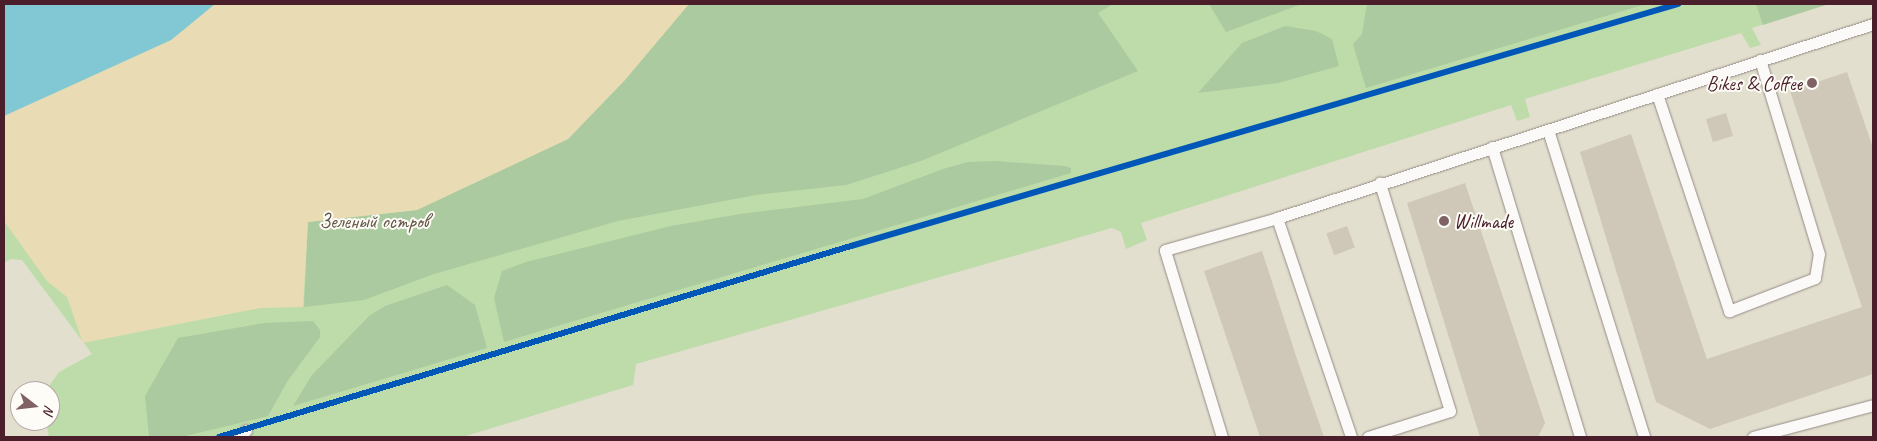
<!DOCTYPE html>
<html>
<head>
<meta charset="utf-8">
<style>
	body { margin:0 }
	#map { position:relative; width:1877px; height:441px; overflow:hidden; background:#e3dfce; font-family:Caveat,sans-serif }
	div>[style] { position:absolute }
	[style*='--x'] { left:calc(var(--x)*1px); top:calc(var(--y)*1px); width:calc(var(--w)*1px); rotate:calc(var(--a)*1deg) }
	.green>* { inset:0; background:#bddcaa }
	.forest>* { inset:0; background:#abca9f }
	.sand>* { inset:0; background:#e9dcb4 }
	.water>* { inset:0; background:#82c7d4 }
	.building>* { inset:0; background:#cfc7b7; transform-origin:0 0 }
	.roads { filter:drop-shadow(0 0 1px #958c86) drop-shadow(0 0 1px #958c86) }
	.lane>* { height:11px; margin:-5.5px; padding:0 5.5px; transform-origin:5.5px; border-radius:5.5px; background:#fbfaf8 }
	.cycleway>* { height:6px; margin:-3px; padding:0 3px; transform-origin:3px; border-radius:3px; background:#0057b8 }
	.dots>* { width:14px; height:14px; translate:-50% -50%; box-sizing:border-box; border:2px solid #fdfcf7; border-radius:50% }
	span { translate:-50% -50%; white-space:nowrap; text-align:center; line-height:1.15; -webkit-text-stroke:4px #fdfcf7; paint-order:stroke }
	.poi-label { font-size:20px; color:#4a1f2b }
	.right { translate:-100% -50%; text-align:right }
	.left { translate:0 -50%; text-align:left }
	.park-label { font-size:20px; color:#635748 }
	.frame { position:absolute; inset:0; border:5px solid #4a1f2b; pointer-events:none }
	.north { position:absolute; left:10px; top:381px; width:50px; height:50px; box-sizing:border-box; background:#fdfcf7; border:1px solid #b5a4a5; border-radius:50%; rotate:106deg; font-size:14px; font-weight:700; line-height:20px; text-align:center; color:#4a1f2b }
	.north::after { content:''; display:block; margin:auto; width:18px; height:22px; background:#806264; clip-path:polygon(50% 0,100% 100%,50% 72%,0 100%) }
</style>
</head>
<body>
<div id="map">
	<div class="green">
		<i style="clip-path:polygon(221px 4px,1826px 4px,1752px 28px,1761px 45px,1750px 48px,1741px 33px,1525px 99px,1530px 117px,1517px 121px,1511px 105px,1141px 223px,1147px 240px,1126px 249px,1121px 232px,1112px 228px,636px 364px,633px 385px,463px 437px,49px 437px,46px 421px,50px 421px,50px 391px,46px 390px,59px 372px,92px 354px,22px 260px,11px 259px,4px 263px,4px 119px)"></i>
	</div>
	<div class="forest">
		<i style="clip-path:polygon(689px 4px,1113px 4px,1098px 13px,1138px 71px,921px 161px,846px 185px,756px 195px,618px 221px,434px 274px,364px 300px,304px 307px,308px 222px,417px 210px,568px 139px,624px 81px)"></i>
		<i style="clip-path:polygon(1209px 4px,1302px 4px,1226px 32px)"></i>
		<i style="clip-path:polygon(1367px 4px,1646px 4px,1366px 88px,1353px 44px,1362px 34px)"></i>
		<i style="clip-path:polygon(1756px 4px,1829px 4px,1763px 25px)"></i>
		<i style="clip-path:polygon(1285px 26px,1316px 31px,1332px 39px,1339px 66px,1278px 83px,1198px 93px,1242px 43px)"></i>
		<i style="clip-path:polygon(995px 161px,1065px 166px,1071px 168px,1071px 173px,504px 342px,494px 298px,502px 271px,526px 262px,671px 226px,740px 214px,863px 199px,943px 169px,968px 162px)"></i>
		<i style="clip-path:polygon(447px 285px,475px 305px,487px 348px,293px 406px,312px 375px,369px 316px,385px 306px)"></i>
		<i style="clip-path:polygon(313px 321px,320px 330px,320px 337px,287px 382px,268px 416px,182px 437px,149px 437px,145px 396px,178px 338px,264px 323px)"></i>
	</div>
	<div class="sand">
		<i style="clip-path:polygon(215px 4px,689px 4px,624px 81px,568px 139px,417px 210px,308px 222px,303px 307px,260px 308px,83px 343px,67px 297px,47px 281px,4px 221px,4px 116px,171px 40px)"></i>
	</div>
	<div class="water">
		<i style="clip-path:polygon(4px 4px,215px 4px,171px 40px,4px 116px)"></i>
	</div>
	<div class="building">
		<i style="clip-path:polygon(1847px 72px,1873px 148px,1873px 374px,1710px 429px,1656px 402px,1580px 152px,1631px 134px,1707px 359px,1862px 307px,1790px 91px)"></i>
		<i style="left:1726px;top:113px;width:24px;height:21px;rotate:73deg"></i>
		<i style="clip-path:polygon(1465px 183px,1545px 423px,1538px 437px,1480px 437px,1407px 203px)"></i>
		<i style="left:1347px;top:226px;width:23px;height:22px;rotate:70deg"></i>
		<i style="clip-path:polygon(1262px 251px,1298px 362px,1324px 437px,1260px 437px,1204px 271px)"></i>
	</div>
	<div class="roads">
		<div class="lane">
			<i style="--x:1657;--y:94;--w:229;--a:71.6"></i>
			<i style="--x:1729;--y:311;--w:92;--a:-21"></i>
			<i style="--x:1815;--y:278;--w:24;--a:-81"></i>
			<i style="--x:1819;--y:254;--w:203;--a:-106.9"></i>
			<i style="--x:1548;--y:130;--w:322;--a:72.6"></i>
			<i style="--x:1492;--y:147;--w:303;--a:73.1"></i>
			<i style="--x:1277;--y:218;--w:231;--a:71.3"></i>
			<i style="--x:240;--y:437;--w:9;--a:-49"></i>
			<i style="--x:1222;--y:437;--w:195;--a:-107"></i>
			<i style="--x:1165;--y:250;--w:116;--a:-15.9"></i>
			<i style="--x:1277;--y:218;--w:627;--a:-18.03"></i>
			<i style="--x:1368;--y:437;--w:86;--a:-17.6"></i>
			<i style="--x:1450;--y:411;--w:239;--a:-107.1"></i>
			<i style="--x:1753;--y:437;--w:124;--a:-14.9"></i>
		</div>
	</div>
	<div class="cycleway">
		<i style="--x:219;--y:437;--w:660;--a:-16.82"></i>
		<i style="--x:851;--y:246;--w:862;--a:-16.31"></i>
	</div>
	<div class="dots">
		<i style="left:1812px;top:83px;background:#806264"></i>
		<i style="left:1444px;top:221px;background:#806264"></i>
	</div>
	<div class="poi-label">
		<span class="right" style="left:1802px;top:83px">Bikes &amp; Coffee</span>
		<span class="left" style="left:1454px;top:221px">Willmade</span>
	</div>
	<div class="park-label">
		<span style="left:374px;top:221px">Зеленый остров</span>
	</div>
	<div class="frame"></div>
	<div class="north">N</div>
</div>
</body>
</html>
